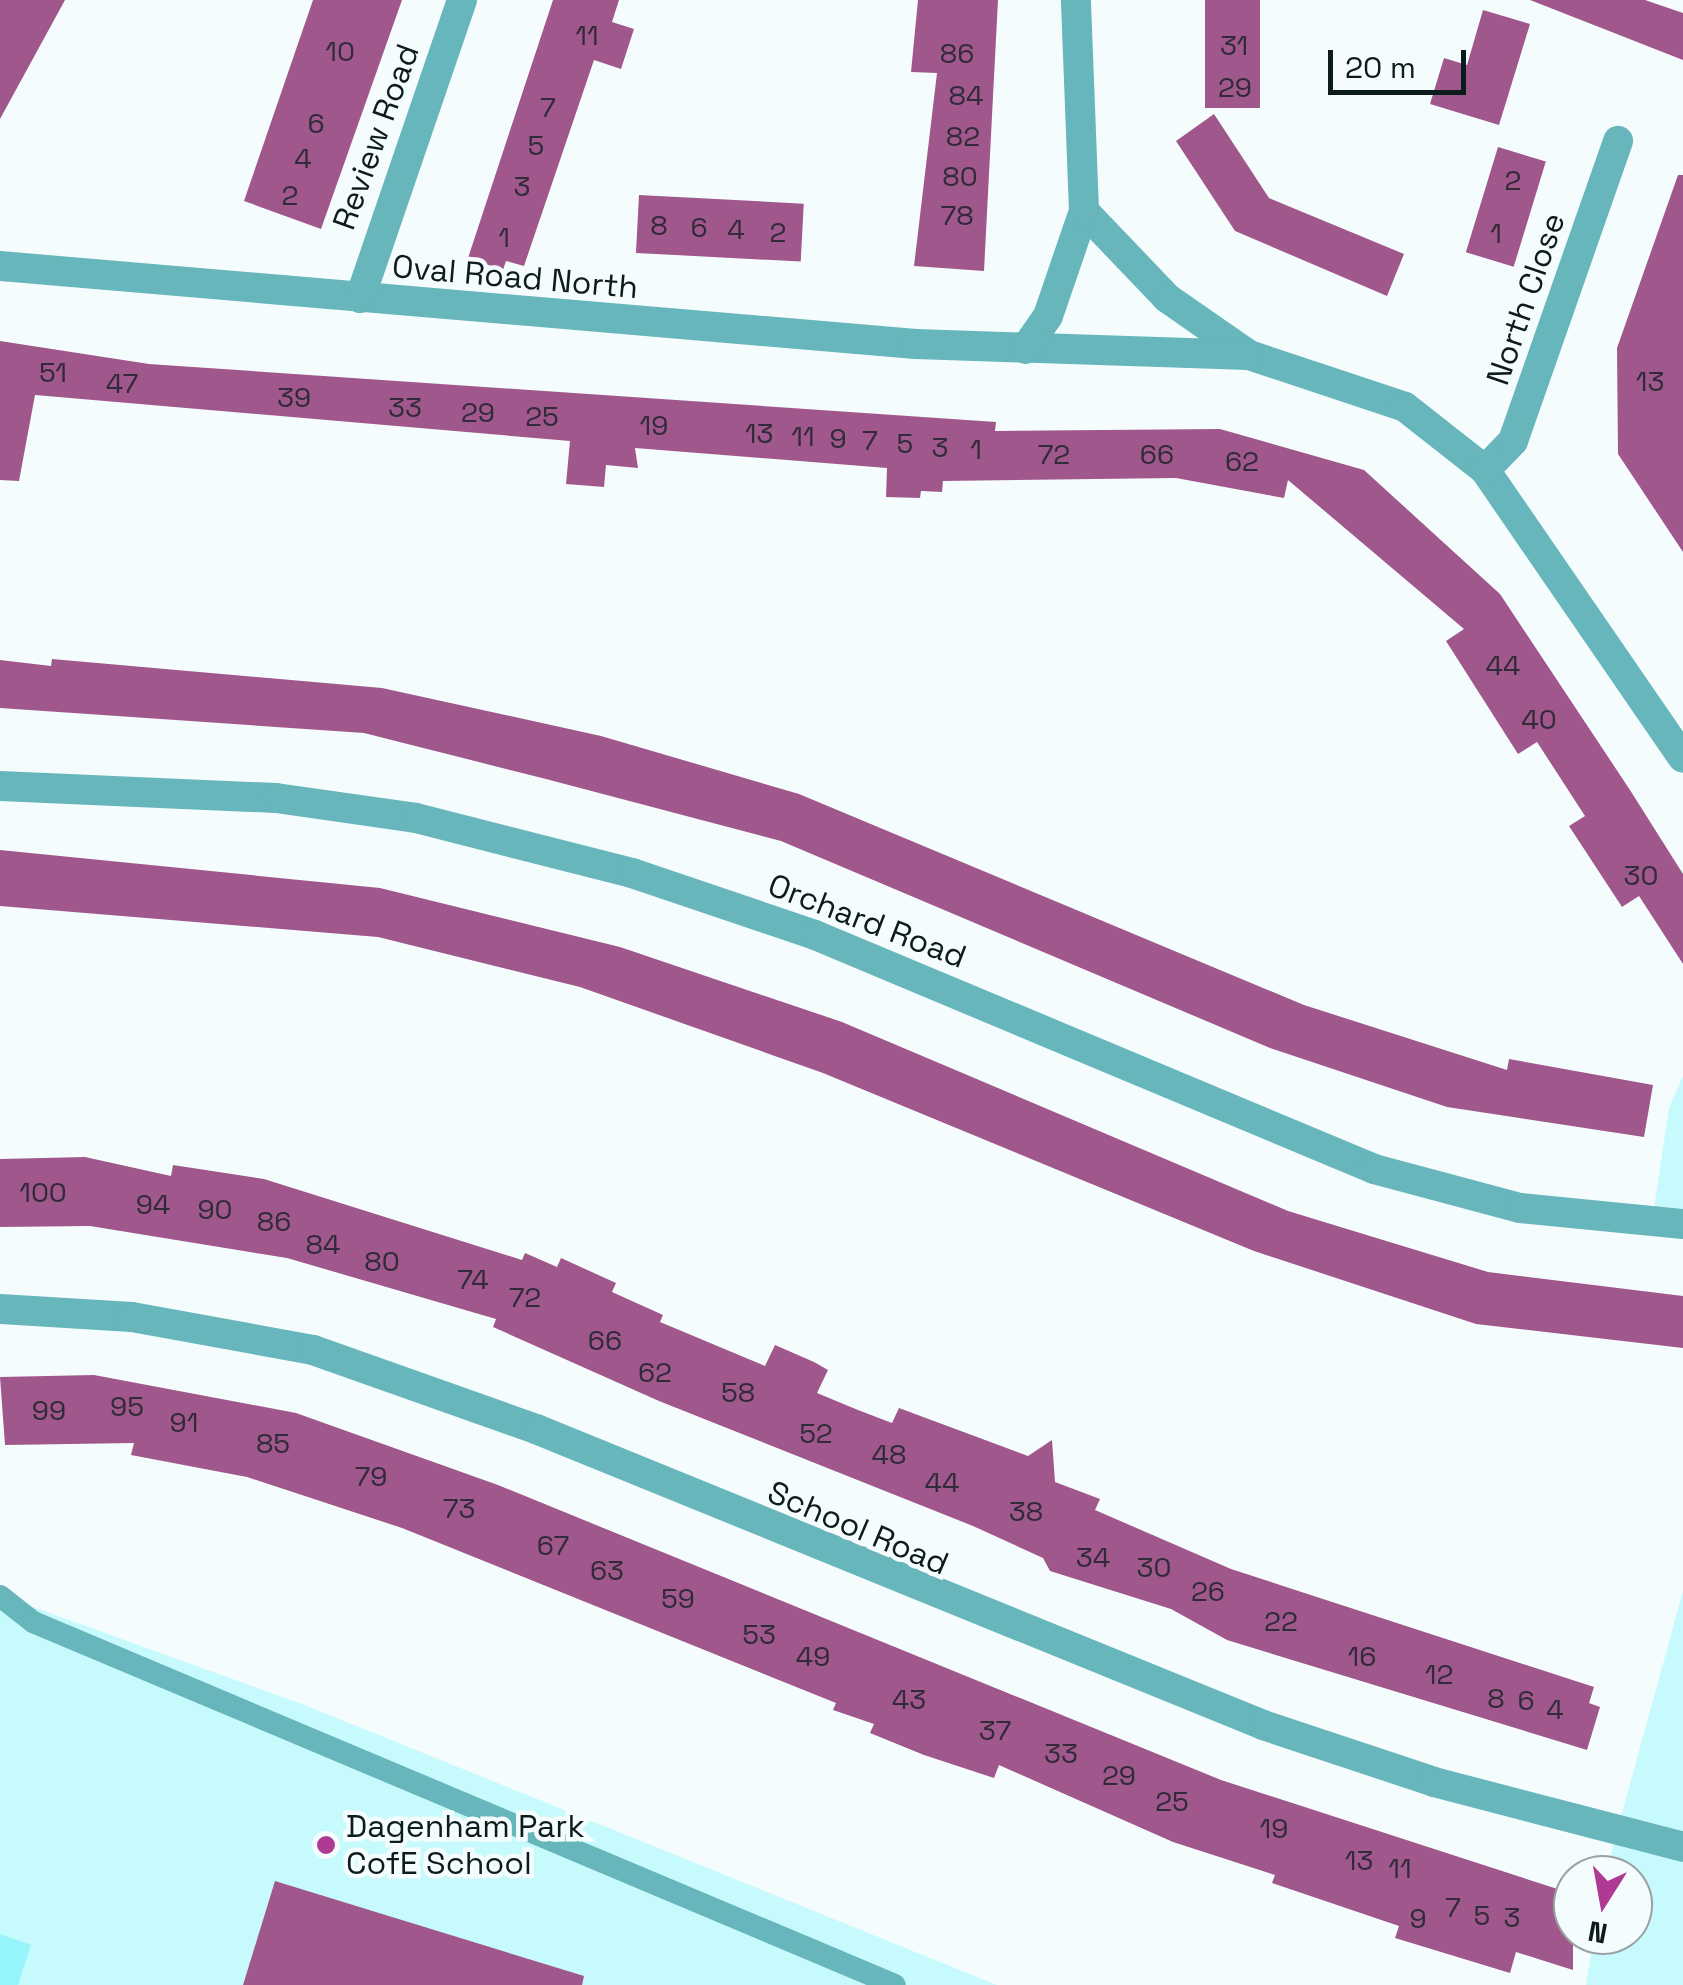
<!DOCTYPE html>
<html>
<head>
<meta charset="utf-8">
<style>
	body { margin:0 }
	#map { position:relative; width:1683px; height:1985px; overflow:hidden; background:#f5fcfd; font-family:"Space Grotesk",sans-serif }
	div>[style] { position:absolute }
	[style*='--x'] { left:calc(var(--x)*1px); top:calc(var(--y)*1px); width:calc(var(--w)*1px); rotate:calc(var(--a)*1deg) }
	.built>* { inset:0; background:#c7fafd }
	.green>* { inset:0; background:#96f5fb }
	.building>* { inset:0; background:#a0588c; transform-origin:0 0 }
	.service>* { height:22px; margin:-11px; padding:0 11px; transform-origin:11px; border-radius:11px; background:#67b6bc }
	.minor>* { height:30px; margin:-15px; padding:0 15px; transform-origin:15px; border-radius:15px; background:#67b6bc }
	.dots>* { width:28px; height:28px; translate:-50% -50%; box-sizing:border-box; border:5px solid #f5fcfd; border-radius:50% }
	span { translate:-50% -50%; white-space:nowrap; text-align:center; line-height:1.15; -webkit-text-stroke:9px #f5fcfd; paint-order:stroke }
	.number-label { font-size:28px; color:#312a38 }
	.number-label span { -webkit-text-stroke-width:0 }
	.street-label { font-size:32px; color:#0c1b1c }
	.poi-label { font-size:32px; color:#0c1b1c }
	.left { translate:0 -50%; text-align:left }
	.north { position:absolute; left:1553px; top:1855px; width:100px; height:100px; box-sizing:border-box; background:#f5fcfd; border:2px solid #98a2a3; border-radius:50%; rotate:191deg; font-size:28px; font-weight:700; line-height:40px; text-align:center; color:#0c1b1c }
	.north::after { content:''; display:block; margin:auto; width:35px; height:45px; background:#af3a93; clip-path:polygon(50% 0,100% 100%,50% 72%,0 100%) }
	.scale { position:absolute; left:1328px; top:50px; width:138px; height:45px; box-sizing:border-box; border:5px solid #0c1b1c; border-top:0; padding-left:12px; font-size:30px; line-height:35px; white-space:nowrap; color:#0c1b1c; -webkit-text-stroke:8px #f5fcfd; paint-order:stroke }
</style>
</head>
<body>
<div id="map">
	<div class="built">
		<i style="clip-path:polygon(1683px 1076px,1683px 1224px,1652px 1221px,1669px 1108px)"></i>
		<i style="clip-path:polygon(1683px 1591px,1683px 1985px,1586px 1985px,1594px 1935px,1633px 1935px,1633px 1875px,1605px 1875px)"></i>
		<i style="clip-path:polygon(0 1595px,307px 1706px,997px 1985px,0 1985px)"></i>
	</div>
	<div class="green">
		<i style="clip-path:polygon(0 1934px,31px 1945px,18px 1985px,0 1985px)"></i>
	</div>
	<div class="building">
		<i style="clip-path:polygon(0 0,65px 0,0 119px)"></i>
		<i style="clip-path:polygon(313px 0,402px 0,321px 229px,244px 201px)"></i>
		<i style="clip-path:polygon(553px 0,619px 0,612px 22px,634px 29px,621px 69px,594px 60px,524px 266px,506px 261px,503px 270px,468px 258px)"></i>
		<i style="clip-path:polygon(918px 0,998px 0,984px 271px,914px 266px,937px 73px,911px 72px)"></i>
		<i style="left:1205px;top:0;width:55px;height:108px"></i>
		<i style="clip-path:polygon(1530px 0,1645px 0,1683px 13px,1683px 60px)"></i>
		<i style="clip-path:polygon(1483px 10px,1530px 24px,1499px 125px,1430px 104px,1444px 58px,1467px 65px)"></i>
		<i style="clip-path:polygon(1214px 114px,1269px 198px,1404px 254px,1387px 296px,1235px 231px,1176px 141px)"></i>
		<i style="left:1498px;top:147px;width:50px;height:110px;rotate:17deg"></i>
		<i style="clip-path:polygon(1678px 175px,1683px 175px,1683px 552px,1618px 454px,1617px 348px)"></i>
		<i style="left:639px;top:195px;width:165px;height:58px;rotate:3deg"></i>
		<i style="clip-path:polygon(0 341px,149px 364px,996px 422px,995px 431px,1220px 429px,1364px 470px,1500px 594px,1630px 790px,1683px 874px,1683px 964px,1639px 896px,1622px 907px,1569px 826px,1585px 816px,1537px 742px,1518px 754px,1446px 641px,1464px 629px,1288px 480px,1284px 498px,1176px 478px,943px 481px,942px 492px,921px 491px,920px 498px,886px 497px,887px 468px,635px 448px,638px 468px,606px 465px,604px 487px,566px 484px,570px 441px,35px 395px,19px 481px,0 480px)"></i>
		<i style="clip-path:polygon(52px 659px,382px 688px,601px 736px,799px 794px,1304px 1005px,1507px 1070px,1509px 1059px,1653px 1085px,1644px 1137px,1447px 1107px,1270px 1048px,781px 841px,546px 779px,364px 733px,0 708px,0 660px,51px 666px)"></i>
		<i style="clip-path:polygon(0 850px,380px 888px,620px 947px,842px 1022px,1288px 1211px,1488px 1272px,1683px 1296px,1683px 1348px,1476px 1324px,1254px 1251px,823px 1073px,580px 987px,378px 937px,0 906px)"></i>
		<i style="clip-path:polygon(85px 1157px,171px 1176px,173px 1165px,264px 1179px,522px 1260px,525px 1253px,557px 1267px,561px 1258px,616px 1283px,612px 1292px,663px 1315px,660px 1322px,765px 1366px,775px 1345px,814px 1362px,828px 1370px,817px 1393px,858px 1410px,892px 1423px,899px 1408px,1028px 1456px,1052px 1440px,1055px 1482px,1100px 1499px,1095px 1510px,1231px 1569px,1594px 1687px,1589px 1703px,1600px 1707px,1587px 1750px,1227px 1640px,1171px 1609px,1050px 1571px,1043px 1558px,973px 1526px,659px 1401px,493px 1327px,496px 1319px,287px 1258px,90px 1226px,0 1227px,0 1159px)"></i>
		<i style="clip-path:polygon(94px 1375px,296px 1413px,498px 1485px,1221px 1780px,1573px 1894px,1573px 1970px,1516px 1952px,1510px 1973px,1395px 1938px,1399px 1926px,1272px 1883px,1275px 1875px,1173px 1842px,999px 1765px,994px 1778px,924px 1755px,870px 1733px,874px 1724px,833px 1710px,836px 1703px,402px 1528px,247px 1477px,131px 1455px,134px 1443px,5px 1445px,0 1377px)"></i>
		<i style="clip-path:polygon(275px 1881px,584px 1976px,582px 1985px,243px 1985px)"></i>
	</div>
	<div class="service">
		<i style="--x:0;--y:1596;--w:42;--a:38.2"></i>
		<i style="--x:33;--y:1622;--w:935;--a:22.84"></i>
	</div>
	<div class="minor">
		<i style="--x:1084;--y:211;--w:120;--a:46.3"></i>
		<i style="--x:1167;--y:298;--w:100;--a:34.8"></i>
		<i style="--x:1249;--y:355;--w:164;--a:18.4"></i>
		<i style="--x:1405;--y:407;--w:102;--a:38.2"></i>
		<i style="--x:1485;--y:470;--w:349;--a:55.5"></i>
		<i style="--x:0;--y:266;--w:919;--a:4.87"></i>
		<i style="--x:916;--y:344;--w:333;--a:1.9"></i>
		<i style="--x:360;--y:298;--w:315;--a:-71.1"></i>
		<i style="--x:1025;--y:349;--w:40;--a:-55.1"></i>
		<i style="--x:1048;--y:316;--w:111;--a:-71.1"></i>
		<i style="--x:1084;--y:211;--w:211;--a:-92.2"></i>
		<i style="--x:1485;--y:470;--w:40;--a:-46"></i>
		<i style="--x:1513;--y:441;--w:318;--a:-70.7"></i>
		<i style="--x:0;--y:786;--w:276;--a:2.5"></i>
		<i style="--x:276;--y:798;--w:141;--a:8.1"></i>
		<i style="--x:416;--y:818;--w:223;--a:14.3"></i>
		<i style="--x:632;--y:873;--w:193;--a:18.7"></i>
		<i style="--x:815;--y:935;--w:606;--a:22.71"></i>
		<i style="--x:1374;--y:1169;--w:151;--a:15"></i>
		<i style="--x:1520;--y:1208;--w:164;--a:5.6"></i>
		<i style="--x:0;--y:1309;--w:132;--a:3.5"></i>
		<i style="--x:132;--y:1317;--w:184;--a:10.3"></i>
		<i style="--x:313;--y:1350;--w:237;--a:19.5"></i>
		<i style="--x:536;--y:1429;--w:785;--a:22.15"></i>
		<i style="--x:1263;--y:1725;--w:180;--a:18.4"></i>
		<i style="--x:1434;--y:1782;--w:257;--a:14.6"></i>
	</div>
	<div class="dots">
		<i style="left:326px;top:1845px;background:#af3a93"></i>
	</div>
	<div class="number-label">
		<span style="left:587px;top:35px">11</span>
		<span style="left:1234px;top:45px">31</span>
		<span style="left:340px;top:51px">10</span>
		<span style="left:957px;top:53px">86</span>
		<span style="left:1235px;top:87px">29</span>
		<span style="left:966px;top:95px">84</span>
		<span style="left:548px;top:107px">7</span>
		<span style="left:316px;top:123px">6</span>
		<span style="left:963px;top:136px">82</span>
		<span style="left:536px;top:145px">5</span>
		<span style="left:303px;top:158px">4</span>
		<span style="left:960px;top:176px">80</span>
		<span style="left:1513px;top:180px">2</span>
		<span style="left:522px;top:186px">3</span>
		<span style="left:290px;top:195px">2</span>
		<span style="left:957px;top:215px">78</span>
		<span style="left:659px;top:225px">8</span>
		<span style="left:699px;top:227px">6</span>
		<span style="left:736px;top:229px">4</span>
		<span style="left:778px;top:232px">2</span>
		<span style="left:1496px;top:233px">1</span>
		<span style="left:504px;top:237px">1</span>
		<span style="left:53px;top:372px">51</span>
		<span style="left:1650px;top:381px">13</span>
		<span style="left:122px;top:383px">47</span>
		<span style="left:294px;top:397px">39</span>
		<span style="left:405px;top:407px">33</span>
		<span style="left:478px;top:412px">29</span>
		<span style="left:542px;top:416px">25</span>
		<span style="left:654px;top:425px">19</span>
		<span style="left:759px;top:433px">13</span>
		<span style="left:803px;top:436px">11</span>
		<span style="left:838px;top:438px">9</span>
		<span style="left:870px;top:440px">7</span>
		<span style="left:905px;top:443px">5</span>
		<span style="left:940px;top:447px">3</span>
		<span style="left:976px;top:449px">1</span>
		<span style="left:1054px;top:454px">72</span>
		<span style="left:1157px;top:454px">66</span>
		<span style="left:1242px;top:461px">62</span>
		<span style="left:1503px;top:665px">44</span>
		<span style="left:1539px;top:719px">40</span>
		<span style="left:1641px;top:875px">30</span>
		<span style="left:43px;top:1192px">100</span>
		<span style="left:153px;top:1204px">94</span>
		<span style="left:215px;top:1209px">90</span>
		<span style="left:274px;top:1221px">86</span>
		<span style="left:323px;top:1244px">84</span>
		<span style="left:382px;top:1261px">80</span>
		<span style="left:473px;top:1279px">74</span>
		<span style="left:525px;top:1297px">72</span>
		<span style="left:605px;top:1340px">66</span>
		<span style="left:655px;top:1372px">62</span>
		<span style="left:738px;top:1392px">58</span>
		<span style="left:127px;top:1406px">95</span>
		<span style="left:49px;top:1410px">99</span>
		<span style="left:184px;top:1422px">91</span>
		<span style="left:816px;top:1433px">52</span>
		<span style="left:273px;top:1443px">85</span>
		<span style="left:889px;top:1454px">48</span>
		<span style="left:371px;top:1476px">79</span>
		<span style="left:942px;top:1482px">44</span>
		<span style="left:459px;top:1508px">73</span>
		<span style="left:1026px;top:1511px">38</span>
		<span style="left:553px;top:1545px">67</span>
		<span style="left:1093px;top:1557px">34</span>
		<span style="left:1154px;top:1567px">30</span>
		<span style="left:607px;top:1570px">63</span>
		<span style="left:1208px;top:1591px">26</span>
		<span style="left:678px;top:1598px">59</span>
		<span style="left:1281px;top:1621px">22</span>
		<span style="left:759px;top:1634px">53</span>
		<span style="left:813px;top:1656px">49</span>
		<span style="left:1362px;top:1656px">16</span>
		<span style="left:1439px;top:1674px">12</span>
		<span style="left:1496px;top:1698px">8</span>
		<span style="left:909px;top:1699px">43</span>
		<span style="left:1526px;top:1700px">6</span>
		<span style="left:1555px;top:1709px">4</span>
		<span style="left:995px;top:1730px">37</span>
		<span style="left:1061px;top:1753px">33</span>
		<span style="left:1119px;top:1775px">29</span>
		<span style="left:1172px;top:1801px">25</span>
		<span style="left:1274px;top:1828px">19</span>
		<span style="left:1359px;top:1860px">13</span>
		<span style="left:1400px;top:1868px">11</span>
		<span style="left:1453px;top:1907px">7</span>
		<span style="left:1482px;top:1915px">5</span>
		<span style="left:1512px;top:1917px">3</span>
		<span style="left:1418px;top:1918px">9</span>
	</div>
	<div class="street-label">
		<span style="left:376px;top:137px;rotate:-70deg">Review Road</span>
		<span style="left:515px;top:277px;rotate:5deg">Oval Road North</span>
		<span style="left:1526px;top:299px;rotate:-71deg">North Close</span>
		<span style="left:867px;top:921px;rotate:21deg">Orchard Road</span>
		<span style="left:858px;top:1528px;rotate:23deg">School Road</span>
	</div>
	<div class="poi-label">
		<span class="left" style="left:346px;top:1845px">Dagenham Park<br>CofE School</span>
	</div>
	<div class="north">N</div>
	<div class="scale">20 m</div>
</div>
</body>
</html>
